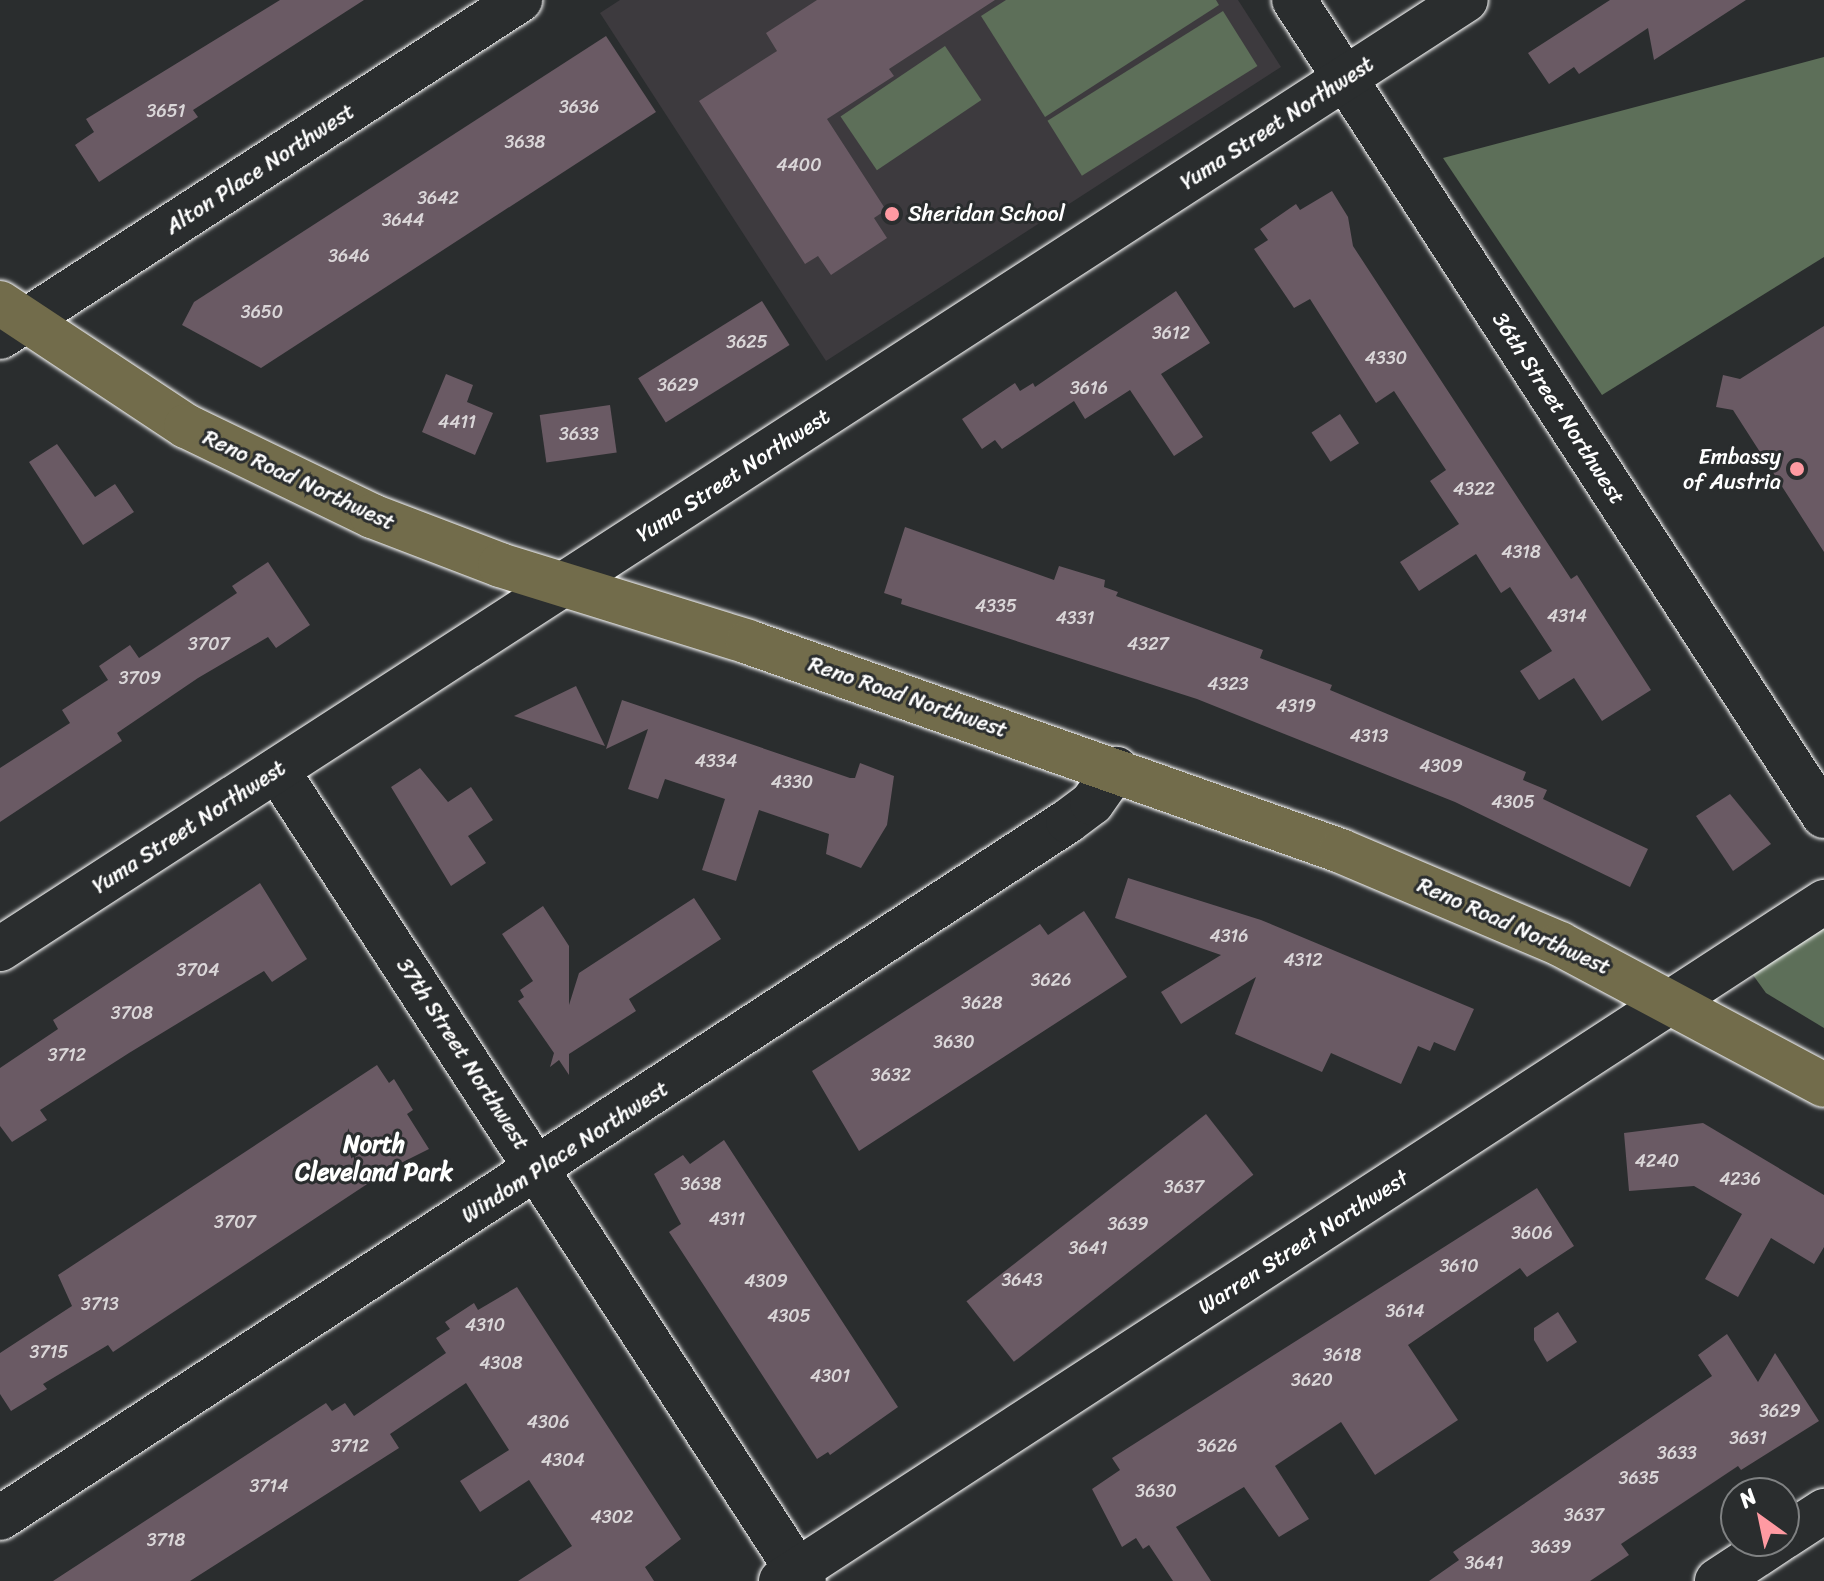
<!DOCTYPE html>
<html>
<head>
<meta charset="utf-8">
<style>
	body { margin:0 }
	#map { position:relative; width:1824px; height:1581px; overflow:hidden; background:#2a2d2e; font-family:Sriracha,sans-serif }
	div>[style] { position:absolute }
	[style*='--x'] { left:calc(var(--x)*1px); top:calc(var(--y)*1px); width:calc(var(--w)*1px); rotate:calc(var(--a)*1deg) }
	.built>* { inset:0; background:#3d3a3e }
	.green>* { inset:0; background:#5d6f59; transform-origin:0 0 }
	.building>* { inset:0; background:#6a5a64; transform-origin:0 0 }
	.roads { filter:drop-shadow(0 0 2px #fff) drop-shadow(0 0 2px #fff) }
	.minor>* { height:44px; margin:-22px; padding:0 22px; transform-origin:22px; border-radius:22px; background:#2a2d2e }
	.major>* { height:44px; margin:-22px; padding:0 22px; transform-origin:22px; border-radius:22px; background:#726c4b }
	.dots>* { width:22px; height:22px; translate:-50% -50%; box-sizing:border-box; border:4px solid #2a2d2e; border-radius:50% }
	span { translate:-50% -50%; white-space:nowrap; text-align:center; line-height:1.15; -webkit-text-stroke:6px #2a2d2e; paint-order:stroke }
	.number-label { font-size:18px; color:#dad6d8 }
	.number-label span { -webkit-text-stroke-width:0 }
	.street-label { font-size:22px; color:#fff }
	.poi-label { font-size:22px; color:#fff }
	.left { translate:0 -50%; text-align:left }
	.right { translate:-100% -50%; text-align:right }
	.neighbourhood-label { font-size:24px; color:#fff; font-weight:700 }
	.north { position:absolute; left:1720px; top:1477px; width:80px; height:80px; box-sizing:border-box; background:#2a2d2e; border:2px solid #7f8182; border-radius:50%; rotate:327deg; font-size:22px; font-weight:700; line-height:32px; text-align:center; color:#fff }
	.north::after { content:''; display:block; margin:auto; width:28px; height:36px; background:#ff9aa2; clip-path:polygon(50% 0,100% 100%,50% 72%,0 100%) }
</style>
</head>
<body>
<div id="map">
	<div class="built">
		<i style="clip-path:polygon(620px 0,1238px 0,1281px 67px,826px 361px,600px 13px)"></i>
	</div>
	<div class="green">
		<i style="clip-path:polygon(1006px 0,1216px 0,1219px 5px,1045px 117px,981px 16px)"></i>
		<i style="left:1223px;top:11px;width:65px;height:207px;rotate:58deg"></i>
		<i style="left:945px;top:46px;width:65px;height:126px;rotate:56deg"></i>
		<i style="clip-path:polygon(1824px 57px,1824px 257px,1602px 395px,1443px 158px)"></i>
		<i style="clip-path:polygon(1824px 928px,1824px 1028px,1766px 993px,1753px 975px)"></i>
	</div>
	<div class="building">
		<i style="clip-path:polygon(280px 0,364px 0,193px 110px,198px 117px,99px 182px,75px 145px,94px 132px,86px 119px)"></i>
		<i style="clip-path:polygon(817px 0,995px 0,889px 69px,894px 76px,827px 119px,886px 210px,874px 218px,887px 238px,831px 275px,818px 256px,805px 264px,699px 101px,777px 51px,766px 33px)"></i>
		<i style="clip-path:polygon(1610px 0,1746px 0,1654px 60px,1648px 28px,1579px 74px,1574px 67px,1549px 84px,1528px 53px)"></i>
		<i style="clip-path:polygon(606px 36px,656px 112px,261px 368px,182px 325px,194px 302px)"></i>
		<i style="clip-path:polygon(1332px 191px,1348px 217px,1353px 246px,1385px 295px,1571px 579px,1577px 575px,1651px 690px,1602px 721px,1574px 678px,1539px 700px,1520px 671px,1552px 651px,1510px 587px,1501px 593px,1476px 554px,1419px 591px,1400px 562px,1459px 524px,1430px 481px,1446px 470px,1394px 391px,1376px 403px,1310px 299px,1294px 308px,1254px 249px,1268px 240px,1260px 229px,1296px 204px,1300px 210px)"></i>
		<i style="clip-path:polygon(1176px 291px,1210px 343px,1161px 374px,1203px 437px,1174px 456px,1130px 390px,1085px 419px,1074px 401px,1002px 449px,995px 440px,982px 449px,962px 419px,1015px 383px,1020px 391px,1033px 383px,1035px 387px)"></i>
		<i style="left:762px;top:301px;width:52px;height:146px;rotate:58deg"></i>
		<i style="clip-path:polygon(1824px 326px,1824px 552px,1733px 410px,1716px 407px,1723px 375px,1740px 379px)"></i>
		<i style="clip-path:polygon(446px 374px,473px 385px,467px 402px,493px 413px,475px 455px,422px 432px)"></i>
		<i style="left:610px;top:405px;width:48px;height:71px;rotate:82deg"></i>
		<i style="left:1340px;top:414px;width:35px;height:34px;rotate:57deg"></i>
		<i style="clip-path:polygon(57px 444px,95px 497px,115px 484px,134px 512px,83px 545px,29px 462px)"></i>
		<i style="clip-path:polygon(905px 527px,1054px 580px,1059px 566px,1105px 580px,1104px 587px,1118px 592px,1116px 596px,1263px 650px,1260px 658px,1332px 685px,1330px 690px,1526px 772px,1523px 780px,1547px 790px,1543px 799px,1648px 849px,1630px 887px,1455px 802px,1197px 699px,901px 604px,902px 599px,884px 593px)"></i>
		<i style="clip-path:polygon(268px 562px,310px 625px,276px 648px,268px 637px,198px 678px,117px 733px,122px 741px,0 822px,0 768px,70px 723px,62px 710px,108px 680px,99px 666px,130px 645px,139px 658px,153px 649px,237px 593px,232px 586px)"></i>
		<i style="clip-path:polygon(576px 686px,605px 746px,514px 716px)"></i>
		<i style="clip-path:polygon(622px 700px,850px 778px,855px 778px,860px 763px,894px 776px,887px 825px,861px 868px,826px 854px,829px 834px,759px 810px,736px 881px,702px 870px,725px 799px,665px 779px,658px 799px,628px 789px,648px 729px,606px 749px)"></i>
		<i style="clip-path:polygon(420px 768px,448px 802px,471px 787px,493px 820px,468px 836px,486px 863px,451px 886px,391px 787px)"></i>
		<i style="clip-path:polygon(1730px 794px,1771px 844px,1733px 871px,1696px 816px)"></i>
		<i style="clip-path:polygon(1128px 878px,1261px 920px,1474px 1009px,1455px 1051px,1434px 1042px,1430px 1051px,1418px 1046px,1401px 1084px,1331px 1053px,1322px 1072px,1235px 1034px,1256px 977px,1181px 1024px,1161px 992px,1221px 955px,1115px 918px)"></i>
		<i style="clip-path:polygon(260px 883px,307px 959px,272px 982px,264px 971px,129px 1053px,40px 1110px,47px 1120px,12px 1142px,0 1126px,0 1068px,58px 1029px,53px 1020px)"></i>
		<i style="clip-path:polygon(694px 898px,721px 939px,629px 999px,636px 1011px,569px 1054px,569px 1075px,559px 1060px,550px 1067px,554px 1053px,518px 1001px,524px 997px,520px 990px,533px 981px,502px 934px,543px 906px,569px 946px,569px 1005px,579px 973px)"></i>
		<i style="clip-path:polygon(1084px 911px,1127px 977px,859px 1151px,812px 1071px,1040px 924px,1048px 935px)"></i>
		<i style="clip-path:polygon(377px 1065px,389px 1083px,394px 1079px,413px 1110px,407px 1114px,429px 1149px,393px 1167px,113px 1352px,108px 1345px,43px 1384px,47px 1389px,11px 1411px,0 1394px,0 1353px,72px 1306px,58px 1275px)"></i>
		<i style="left:1206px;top:1114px;width:77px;height:304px;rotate:52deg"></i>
		<i style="clip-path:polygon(1703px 1123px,1824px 1195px,1824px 1247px,1814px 1264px,1771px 1238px,1738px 1297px,1705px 1279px,1742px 1214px,1694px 1186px,1629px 1191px,1624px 1133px)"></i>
		<i style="clip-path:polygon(724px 1140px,898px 1407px,830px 1455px,828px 1452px,817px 1459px,669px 1232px,681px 1224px,654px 1174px,683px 1155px,690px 1164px)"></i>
		<i style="clip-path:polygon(1537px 1188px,1574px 1246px,1527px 1277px,1520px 1268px,1408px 1345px,1458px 1420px,1375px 1475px,1341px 1422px,1275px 1466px,1309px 1519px,1279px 1537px,1244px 1487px,1176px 1527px,1211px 1581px,1173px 1581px,1149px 1545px,1143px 1549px,1136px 1538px,1122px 1547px,1092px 1489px,1120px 1470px,1112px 1458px)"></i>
		<i style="clip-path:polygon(517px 1287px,681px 1539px,645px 1567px,654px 1581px,518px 1581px,572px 1546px,529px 1480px,480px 1512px,460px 1481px,509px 1450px,466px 1383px,390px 1434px,399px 1448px,190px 1581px,53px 1581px,326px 1403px,332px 1411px,345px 1403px,354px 1416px,446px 1353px,436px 1338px,450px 1329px,445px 1322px,474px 1303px,478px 1310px)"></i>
		<i style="clip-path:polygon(1558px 1312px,1577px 1342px,1547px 1362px,1534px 1340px,1534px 1328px)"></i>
		<i style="clip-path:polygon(1727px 1334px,1758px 1382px,1775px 1353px,1819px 1421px,1741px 1470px,1738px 1466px,1621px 1544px,1629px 1555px,1590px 1581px,1429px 1581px,1459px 1560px,1453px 1552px,1712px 1376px,1698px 1355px)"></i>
	</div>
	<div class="roads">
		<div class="minor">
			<i style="--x:1294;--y:0;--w:973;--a:57"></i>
			<i style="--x:0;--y:337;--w:620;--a:-32.95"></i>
			<i style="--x:277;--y:770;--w:967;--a:56.98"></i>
			<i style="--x:0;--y:949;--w:1746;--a:-32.92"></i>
			<i style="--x:0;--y:1518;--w:1275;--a:-33.13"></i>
			<i style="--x:1068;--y:821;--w:30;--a:-37"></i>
			<i style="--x:1092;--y:803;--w:42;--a:-54.8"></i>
			<i style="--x:1784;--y:1537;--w:48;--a:-33"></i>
			<i style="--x:781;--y:1581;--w:1245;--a:-33.06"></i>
			<i style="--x:1717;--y:1581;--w:73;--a:-33.3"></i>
		</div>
		<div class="major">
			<i style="--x:0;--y:303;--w:223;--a:33.5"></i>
			<i style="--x:186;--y:426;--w:207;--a:25.8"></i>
			<i style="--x:372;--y:516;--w:137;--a:20.9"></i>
			<i style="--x:500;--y:565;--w:260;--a:17.2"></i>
			<i style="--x:748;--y:642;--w:629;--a:19.41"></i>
			<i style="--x:1341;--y:851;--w:238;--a:23"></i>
			<i style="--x:1560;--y:944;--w:299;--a:28.1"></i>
		</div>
	</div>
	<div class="dots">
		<i style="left:892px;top:214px;background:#ff9aa2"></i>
		<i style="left:1797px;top:469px;background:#ff9aa2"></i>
	</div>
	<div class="number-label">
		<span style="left:579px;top:107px">3636</span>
		<span style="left:166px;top:111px">3651</span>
		<span style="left:525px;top:142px">3638</span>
		<span style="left:799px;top:165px">4400</span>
		<span style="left:438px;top:198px">3642</span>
		<span style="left:403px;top:220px">3644</span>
		<span style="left:349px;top:256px">3646</span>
		<span style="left:262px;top:312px">3650</span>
		<span style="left:1171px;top:333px">3612</span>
		<span style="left:747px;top:342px">3625</span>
		<span style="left:1386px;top:358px">4330</span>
		<span style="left:678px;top:385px">3629</span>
		<span style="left:1089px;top:388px">3616</span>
		<span style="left:457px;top:422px">4411</span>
		<span style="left:579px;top:434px">3633</span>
		<span style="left:1474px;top:489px">4322</span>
		<span style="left:1521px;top:552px">4318</span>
		<span style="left:996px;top:606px">4335</span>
		<span style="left:1567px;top:616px">4314</span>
		<span style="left:1075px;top:618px">4331</span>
		<span style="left:209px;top:644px">3707</span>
		<span style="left:1148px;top:644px">4327</span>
		<span style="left:140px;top:678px">3709</span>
		<span style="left:1228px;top:684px">4323</span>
		<span style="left:1296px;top:706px">4319</span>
		<span style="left:1369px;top:736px">4313</span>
		<span style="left:716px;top:761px">4334</span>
		<span style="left:1441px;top:766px">4309</span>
		<span style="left:792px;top:782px">4330</span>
		<span style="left:1513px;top:802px">4305</span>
		<span style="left:1229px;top:936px">4316</span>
		<span style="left:1303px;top:960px">4312</span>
		<span style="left:198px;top:970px">3704</span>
		<span style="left:1051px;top:980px">3626</span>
		<span style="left:982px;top:1003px">3628</span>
		<span style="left:132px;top:1013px">3708</span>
		<span style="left:954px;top:1042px">3630</span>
		<span style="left:67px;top:1055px">3712</span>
		<span style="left:891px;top:1075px">3632</span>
		<span style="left:1657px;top:1161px">4240</span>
		<span style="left:1740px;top:1179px">4236</span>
		<span style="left:701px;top:1184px">3638</span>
		<span style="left:1184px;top:1187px">3637</span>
		<span style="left:727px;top:1219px">4311</span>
		<span style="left:235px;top:1222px">3707</span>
		<span style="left:1128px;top:1224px">3639</span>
		<span style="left:1532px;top:1233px">3606</span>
		<span style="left:1088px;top:1248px">3641</span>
		<span style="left:1459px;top:1266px">3610</span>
		<span style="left:1022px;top:1280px">3643</span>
		<span style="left:766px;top:1281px">4309</span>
		<span style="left:100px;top:1304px">3713</span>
		<span style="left:1405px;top:1311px">3614</span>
		<span style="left:789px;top:1316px">4305</span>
		<span style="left:485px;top:1325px">4310</span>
		<span style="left:49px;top:1352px">3715</span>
		<span style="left:1342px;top:1355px">3618</span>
		<span style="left:501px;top:1363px">4308</span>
		<span style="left:830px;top:1376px">4301</span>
		<span style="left:1312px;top:1380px">3620</span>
		<span style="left:1780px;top:1411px">3629</span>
		<span style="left:548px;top:1422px">4306</span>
		<span style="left:1748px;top:1438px">3631</span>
		<span style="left:350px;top:1446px">3712</span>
		<span style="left:1217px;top:1446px">3626</span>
		<span style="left:1677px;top:1453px">3633</span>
		<span style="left:563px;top:1460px">4304</span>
		<span style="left:1639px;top:1478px">3635</span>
		<span style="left:269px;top:1486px">3714</span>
		<span style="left:1156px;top:1491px">3630</span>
		<span style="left:1584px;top:1515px">3637</span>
		<span style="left:612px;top:1517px">4302</span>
		<span style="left:166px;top:1540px">3718</span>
		<span style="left:1551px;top:1547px">3639</span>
		<span style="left:1484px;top:1563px">3641</span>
	</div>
	<div class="street-label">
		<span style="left:1277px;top:123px;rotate:-33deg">Yuma Street Northwest</span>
		<span style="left:260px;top:169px;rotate:-33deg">Alton Place Northwest</span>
		<span style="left:1559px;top:408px;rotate:57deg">36th Street Northwest</span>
		<span style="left:733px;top:475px;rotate:-33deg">Yuma Street Northwest</span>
		<span style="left:299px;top:480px;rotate:25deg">Reno Road Northwest</span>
		<span style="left:908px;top:697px;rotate:19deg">Reno Road Northwest</span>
		<span style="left:189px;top:827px;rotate:-33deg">Yuma Street Northwest</span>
		<span style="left:1514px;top:926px;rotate:24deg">Reno Road Northwest</span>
		<span style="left:463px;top:1054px;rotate:57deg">37th Street Northwest</span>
		<span style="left:565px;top:1152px;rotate:-33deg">Windom Place Northwest</span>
		<span style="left:1303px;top:1242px;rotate:-33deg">Warren Street Northwest</span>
	</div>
	<div class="poi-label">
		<span class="left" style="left:908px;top:214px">Sheridan School</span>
		<span class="right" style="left:1781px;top:469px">Embassy<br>of Austria</span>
	</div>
	<div class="neighbourhood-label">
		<span style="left:374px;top:1159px">North<br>Cleveland Park</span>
	</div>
	<div class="north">N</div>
</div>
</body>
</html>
